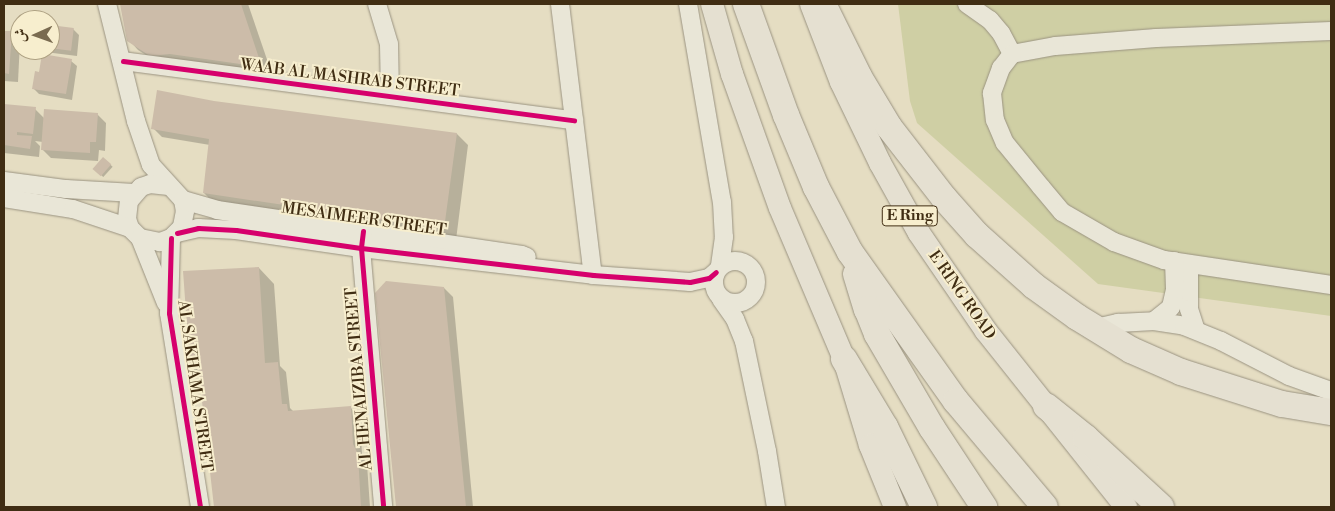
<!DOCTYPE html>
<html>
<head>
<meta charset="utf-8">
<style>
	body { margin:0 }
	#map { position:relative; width:1335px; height:511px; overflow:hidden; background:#e5ddc2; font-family:"Libre Bodoni",Amiri,serif }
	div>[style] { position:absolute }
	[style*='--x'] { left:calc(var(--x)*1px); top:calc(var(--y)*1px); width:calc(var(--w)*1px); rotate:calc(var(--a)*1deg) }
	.green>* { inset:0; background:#cfcfa4 }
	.shadow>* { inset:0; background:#0003; transform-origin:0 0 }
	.building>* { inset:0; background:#ccbca9; transform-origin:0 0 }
	.roads { filter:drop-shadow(0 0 1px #9a9381) drop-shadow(0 0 1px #9a9381) }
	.minor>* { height:18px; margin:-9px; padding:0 9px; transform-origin:9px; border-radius:9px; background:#e9e6d7 }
	.minor>.ring { margin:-9px; padding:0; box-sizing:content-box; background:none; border:18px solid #e9e6d7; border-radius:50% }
	.major>* { height:22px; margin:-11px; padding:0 11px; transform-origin:11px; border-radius:11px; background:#e5e0d1 }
	.highway>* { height:26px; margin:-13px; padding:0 13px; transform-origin:13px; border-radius:13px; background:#e5e0d1 }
	.cycleway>* { height:5px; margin:-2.5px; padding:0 2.5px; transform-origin:2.5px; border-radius:2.5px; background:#d6006c }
	span { translate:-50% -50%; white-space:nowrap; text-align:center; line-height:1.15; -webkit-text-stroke:4px #f7eece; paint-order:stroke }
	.shield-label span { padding:1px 4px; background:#f7eece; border:1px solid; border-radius:4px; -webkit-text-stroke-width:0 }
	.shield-label { font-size:15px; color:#402d13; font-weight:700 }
	.street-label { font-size:16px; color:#402d13 }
	.frame { position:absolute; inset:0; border:5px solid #402d13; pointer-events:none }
	.north { position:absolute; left:10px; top:10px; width:50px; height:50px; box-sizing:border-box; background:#f7eece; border:1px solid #aea183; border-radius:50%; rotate:268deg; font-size:14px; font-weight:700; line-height:20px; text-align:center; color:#402d13 }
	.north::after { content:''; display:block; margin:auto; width:18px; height:22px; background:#7a6b50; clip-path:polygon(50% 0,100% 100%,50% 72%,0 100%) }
</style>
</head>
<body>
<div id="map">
	<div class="green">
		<i style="clip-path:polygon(898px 4px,1331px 4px,1331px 316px,1098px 284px,917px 123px,910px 101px)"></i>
	</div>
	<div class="shadow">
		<i style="clip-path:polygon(122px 4px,248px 4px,273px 77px,160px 64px,138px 50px,129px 40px)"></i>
		<i style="clip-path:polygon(50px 27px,73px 29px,79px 35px,77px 56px,45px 52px,42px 50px,50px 50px)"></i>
		<i style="clip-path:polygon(4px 32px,12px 33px,20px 41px,18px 82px,4px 81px)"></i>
		<i style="clip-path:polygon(71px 61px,77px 66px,72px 100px,39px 94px,33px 88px,40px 73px)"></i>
		<i style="clip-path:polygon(214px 102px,457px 134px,468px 145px,456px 240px,213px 202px,204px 193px,210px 145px,162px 137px,153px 128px)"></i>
		<i style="clip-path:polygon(4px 105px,35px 109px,44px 118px,97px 114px,106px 123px,105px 151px,99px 150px,98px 161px,51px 158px,42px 149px,43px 142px,35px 141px,40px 146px,39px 157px,4px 153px)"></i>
		<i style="left:103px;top:158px;width:13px;height:14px;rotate:42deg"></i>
		<i style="clip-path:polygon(259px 268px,274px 284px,280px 366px,286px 372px,290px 408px,294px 412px,351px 408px,360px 417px,362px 454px,367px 464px,370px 507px,216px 507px,201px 376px,191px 367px)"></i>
		<i style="clip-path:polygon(444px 288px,453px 297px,473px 507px,397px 507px,376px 293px)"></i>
	</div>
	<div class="building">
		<i style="clip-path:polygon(120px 4px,241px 4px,262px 67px,170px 54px,150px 56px,127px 41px)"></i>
		<i style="left:50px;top:25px;width:24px;height:23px;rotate:7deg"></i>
		<i style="clip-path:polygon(4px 31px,12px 31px,9px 74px,4px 73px)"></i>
		<i style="clip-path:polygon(42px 54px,72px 59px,66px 94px,32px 89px,35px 71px,39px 72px)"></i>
		<i style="clip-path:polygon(157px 90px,214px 101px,457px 133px,444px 229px,203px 193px,209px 139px,151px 129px)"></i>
		<i style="clip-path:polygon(4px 104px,36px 107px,33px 134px,17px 132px,17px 135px,32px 136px,30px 149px,4px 145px)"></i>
		<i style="clip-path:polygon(44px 109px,98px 113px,96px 142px,90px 142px,90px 153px,41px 150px)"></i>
		<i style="left:103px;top:157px;width:11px;height:16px;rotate:41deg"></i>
		<i style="clip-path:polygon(259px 267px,265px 363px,278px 362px,282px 404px,287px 404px,288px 411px,351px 406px,353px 444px,358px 454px,361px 507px,214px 507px,198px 366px,190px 367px,183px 271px)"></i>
		<i style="clip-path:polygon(386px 281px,444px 287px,466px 507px,396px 507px,375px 293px)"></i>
	</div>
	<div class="roads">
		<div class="minor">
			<i style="--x:107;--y:4;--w:121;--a:76.1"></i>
			<i style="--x:136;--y:121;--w:46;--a:71.2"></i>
			<i style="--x:151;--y:165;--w:47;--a:47.6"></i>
			<i style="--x:183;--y:200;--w:11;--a:80"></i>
			<i style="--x:185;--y:211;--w:16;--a:101"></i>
			<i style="--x:182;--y:227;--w:16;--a:135"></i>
			<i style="--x:171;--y:238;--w:12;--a:160"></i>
			<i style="--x:160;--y:242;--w:20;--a:-169"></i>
			<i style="--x:140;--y:238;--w:14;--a:-135"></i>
			<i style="--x:130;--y:228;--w:9;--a:-108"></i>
			<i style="--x:127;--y:219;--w:18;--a:-84"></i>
			<i style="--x:129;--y:201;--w:18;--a:-49"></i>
			<i style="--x:141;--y:187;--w:9;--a:-18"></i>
			<i style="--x:150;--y:184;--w:19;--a:6"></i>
			<i style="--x:377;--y:4;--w:42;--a:73.3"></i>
			<i style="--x:389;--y:44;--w:52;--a:88.9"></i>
			<i style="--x:560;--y:4;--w:273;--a:83.1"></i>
			<i style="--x:688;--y:4;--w:201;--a:80.3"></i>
			<i style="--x:722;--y:202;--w:35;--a:87"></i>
			<i style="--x:724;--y:237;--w:30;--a:98"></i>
			<i style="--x:967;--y:4;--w:28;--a:35"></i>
			<i style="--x:990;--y:20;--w:17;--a:50"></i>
			<i style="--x:1001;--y:33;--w:24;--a:62"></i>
			<i style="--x:1331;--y:31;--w:175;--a:177.7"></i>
			<i style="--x:1156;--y:38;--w:101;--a:175.5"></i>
			<i style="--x:1055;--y:46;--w:44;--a:169.5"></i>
			<i style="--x:1012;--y:54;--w:18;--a:128"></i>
			<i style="--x:1001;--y:68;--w:27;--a:110"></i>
			<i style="--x:992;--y:93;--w:27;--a:84"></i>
			<i style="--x:995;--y:120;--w:25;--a:67"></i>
			<i style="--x:1005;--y:143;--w:57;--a:50.7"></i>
			<i style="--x:1041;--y:187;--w:33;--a:50"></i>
			<i style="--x:1062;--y:212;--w:60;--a:30"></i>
			<i style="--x:1114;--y:242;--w:53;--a:19.8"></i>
			<i style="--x:1164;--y:260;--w:169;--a:8.5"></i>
			<i style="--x:123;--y:61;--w:455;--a:7.5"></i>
			<i style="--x:4;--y:181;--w:63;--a:7.4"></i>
			<i style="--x:66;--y:189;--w:68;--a:3.4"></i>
			<i style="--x:4;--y:198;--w:70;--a:9.1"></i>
			<i style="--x:73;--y:209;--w:60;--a:18.4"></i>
			<i style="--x:183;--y:200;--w:35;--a:16"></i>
			<i style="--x:217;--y:210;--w:308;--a:8.4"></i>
			<i style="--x:522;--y:255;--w:5;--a:22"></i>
			<i style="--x:177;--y:233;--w:22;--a:-13"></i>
			<i style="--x:198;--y:228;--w:38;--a:3"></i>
			<i style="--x:236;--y:230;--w:126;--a:8.2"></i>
			<i style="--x:361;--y:248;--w:234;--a:6.6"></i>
			<i style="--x:593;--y:275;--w:97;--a:4.1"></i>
			<i style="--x:690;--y:282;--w:19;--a:-12"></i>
			<i style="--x:709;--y:278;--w:9;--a:-41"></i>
			<i style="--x:363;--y:236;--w:12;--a:99"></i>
			<i style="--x:361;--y:248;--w:260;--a:85.1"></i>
			<i style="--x:140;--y:238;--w:70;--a:68.2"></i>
			<i style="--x:171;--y:238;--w:75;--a:91.5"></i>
			<i style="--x:169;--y:313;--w:196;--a:80.9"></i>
			<i class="ring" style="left:714px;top:261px;width:24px;height:24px"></i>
			<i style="--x:1189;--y:264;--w:45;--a:90"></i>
			<i style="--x:1189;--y:309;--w:22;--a:72"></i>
			<i style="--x:721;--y:299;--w:24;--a:55"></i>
			<i style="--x:735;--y:319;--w:24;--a:68"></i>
			<i style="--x:744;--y:341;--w:112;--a:78.2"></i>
			<i style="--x:767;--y:451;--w:57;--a:80.9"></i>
			<i style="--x:1154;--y:321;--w:22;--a:-39"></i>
			<i style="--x:1171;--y:307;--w:18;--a:-77"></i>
			<i style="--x:1175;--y:289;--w:28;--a:-92"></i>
			<i style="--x:1096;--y:328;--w:23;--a:-13"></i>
			<i style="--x:1118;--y:323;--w:36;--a:-3"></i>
			<i style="--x:1154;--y:321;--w:30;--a:9"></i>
			<i style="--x:1184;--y:326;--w:40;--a:22"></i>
			<i style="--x:1221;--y:341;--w:76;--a:27.2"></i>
			<i style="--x:1289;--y:376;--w:45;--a:19.7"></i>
		</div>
		<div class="major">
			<i style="--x:712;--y:4;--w:73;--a:74.1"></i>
			<i style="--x:732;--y:74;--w:142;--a:70.3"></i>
			<i style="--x:780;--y:208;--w:164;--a:67"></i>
			<i style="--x:844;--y:359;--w:90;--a:73.2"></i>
			<i style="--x:870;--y:445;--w:67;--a:68"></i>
			<i style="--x:811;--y:4;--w:84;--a:69"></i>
			<i style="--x:841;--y:82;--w:90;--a:64.3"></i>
			<i style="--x:880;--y:163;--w:80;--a:60.9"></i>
			<i style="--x:919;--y:233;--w:119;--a:55.6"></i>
			<i style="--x:986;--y:331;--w:225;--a:51.5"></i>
		</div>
		<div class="highway">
			<i style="--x:746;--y:4;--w:118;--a:70.2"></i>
			<i style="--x:786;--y:115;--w:78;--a:67.4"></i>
			<i style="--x:816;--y:187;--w:73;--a:62.4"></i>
			<i style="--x:850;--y:252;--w:183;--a:54.6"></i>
			<i style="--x:956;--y:401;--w:138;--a:50"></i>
			<i style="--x:823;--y:4;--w:81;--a:63.7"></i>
			<i style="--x:859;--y:77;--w:58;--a:59"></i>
			<i style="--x:889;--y:127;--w:90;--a:52.2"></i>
			<i style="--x:944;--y:198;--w:50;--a:48.3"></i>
			<i style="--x:977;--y:235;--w:76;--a:41.8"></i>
			<i style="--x:1034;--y:286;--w:53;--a:35.8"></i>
			<i style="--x:1077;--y:317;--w:63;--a:31.4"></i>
			<i style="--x:1131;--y:350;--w:55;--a:23.7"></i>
			<i style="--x:1181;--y:372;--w:106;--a:17.6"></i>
			<i style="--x:1282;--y:404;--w:50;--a:9.3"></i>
			<i style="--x:856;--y:274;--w:37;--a:73"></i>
			<i style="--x:867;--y:309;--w:27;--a:68"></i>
			<i style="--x:877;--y:334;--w:109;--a:59.7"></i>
			<i style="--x:932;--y:428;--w:95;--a:56.6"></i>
			<i style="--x:844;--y:359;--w:79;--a:58.9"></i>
			<i style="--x:885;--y:427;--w:89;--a:64"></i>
			<i style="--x:1046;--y:406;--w:51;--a:38.7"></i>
			<i style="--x:1086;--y:438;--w:102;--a:42.6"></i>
		</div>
	</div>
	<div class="cycleway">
		<i style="--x:123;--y:61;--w:455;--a:7.5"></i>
		<i style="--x:363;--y:231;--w:17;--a:97"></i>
		<i style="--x:361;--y:248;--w:260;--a:85.1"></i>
		<i style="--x:177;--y:233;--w:22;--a:-13"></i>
		<i style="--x:198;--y:228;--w:38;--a:3"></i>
		<i style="--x:236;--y:230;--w:126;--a:8.2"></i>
		<i style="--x:361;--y:248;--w:234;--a:6.6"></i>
		<i style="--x:593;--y:275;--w:97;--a:4.1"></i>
		<i style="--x:690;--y:282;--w:19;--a:-12"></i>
		<i style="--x:709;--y:278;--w:9;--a:-41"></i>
		<i style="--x:171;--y:238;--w:75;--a:91.5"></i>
		<i style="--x:169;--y:313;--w:196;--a:80.9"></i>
	</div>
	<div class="shield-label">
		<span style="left:910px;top:216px">E Ring</span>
	</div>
	<div class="street-label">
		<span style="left:350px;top:78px;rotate:7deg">WAAB AL MASHRAB STREET</span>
		<span style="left:364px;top:219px;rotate:8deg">MESAIMEER STREET</span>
		<span style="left:962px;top:295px;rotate:55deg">E RING ROAD</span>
		<span style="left:359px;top:379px;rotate:-95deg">AL HENAIZIBA STREET</span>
		<span style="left:195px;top:386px;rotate:82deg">AL SAKHAMA STREET</span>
	</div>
	<div class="frame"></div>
	<div class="north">ش</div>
</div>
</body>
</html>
